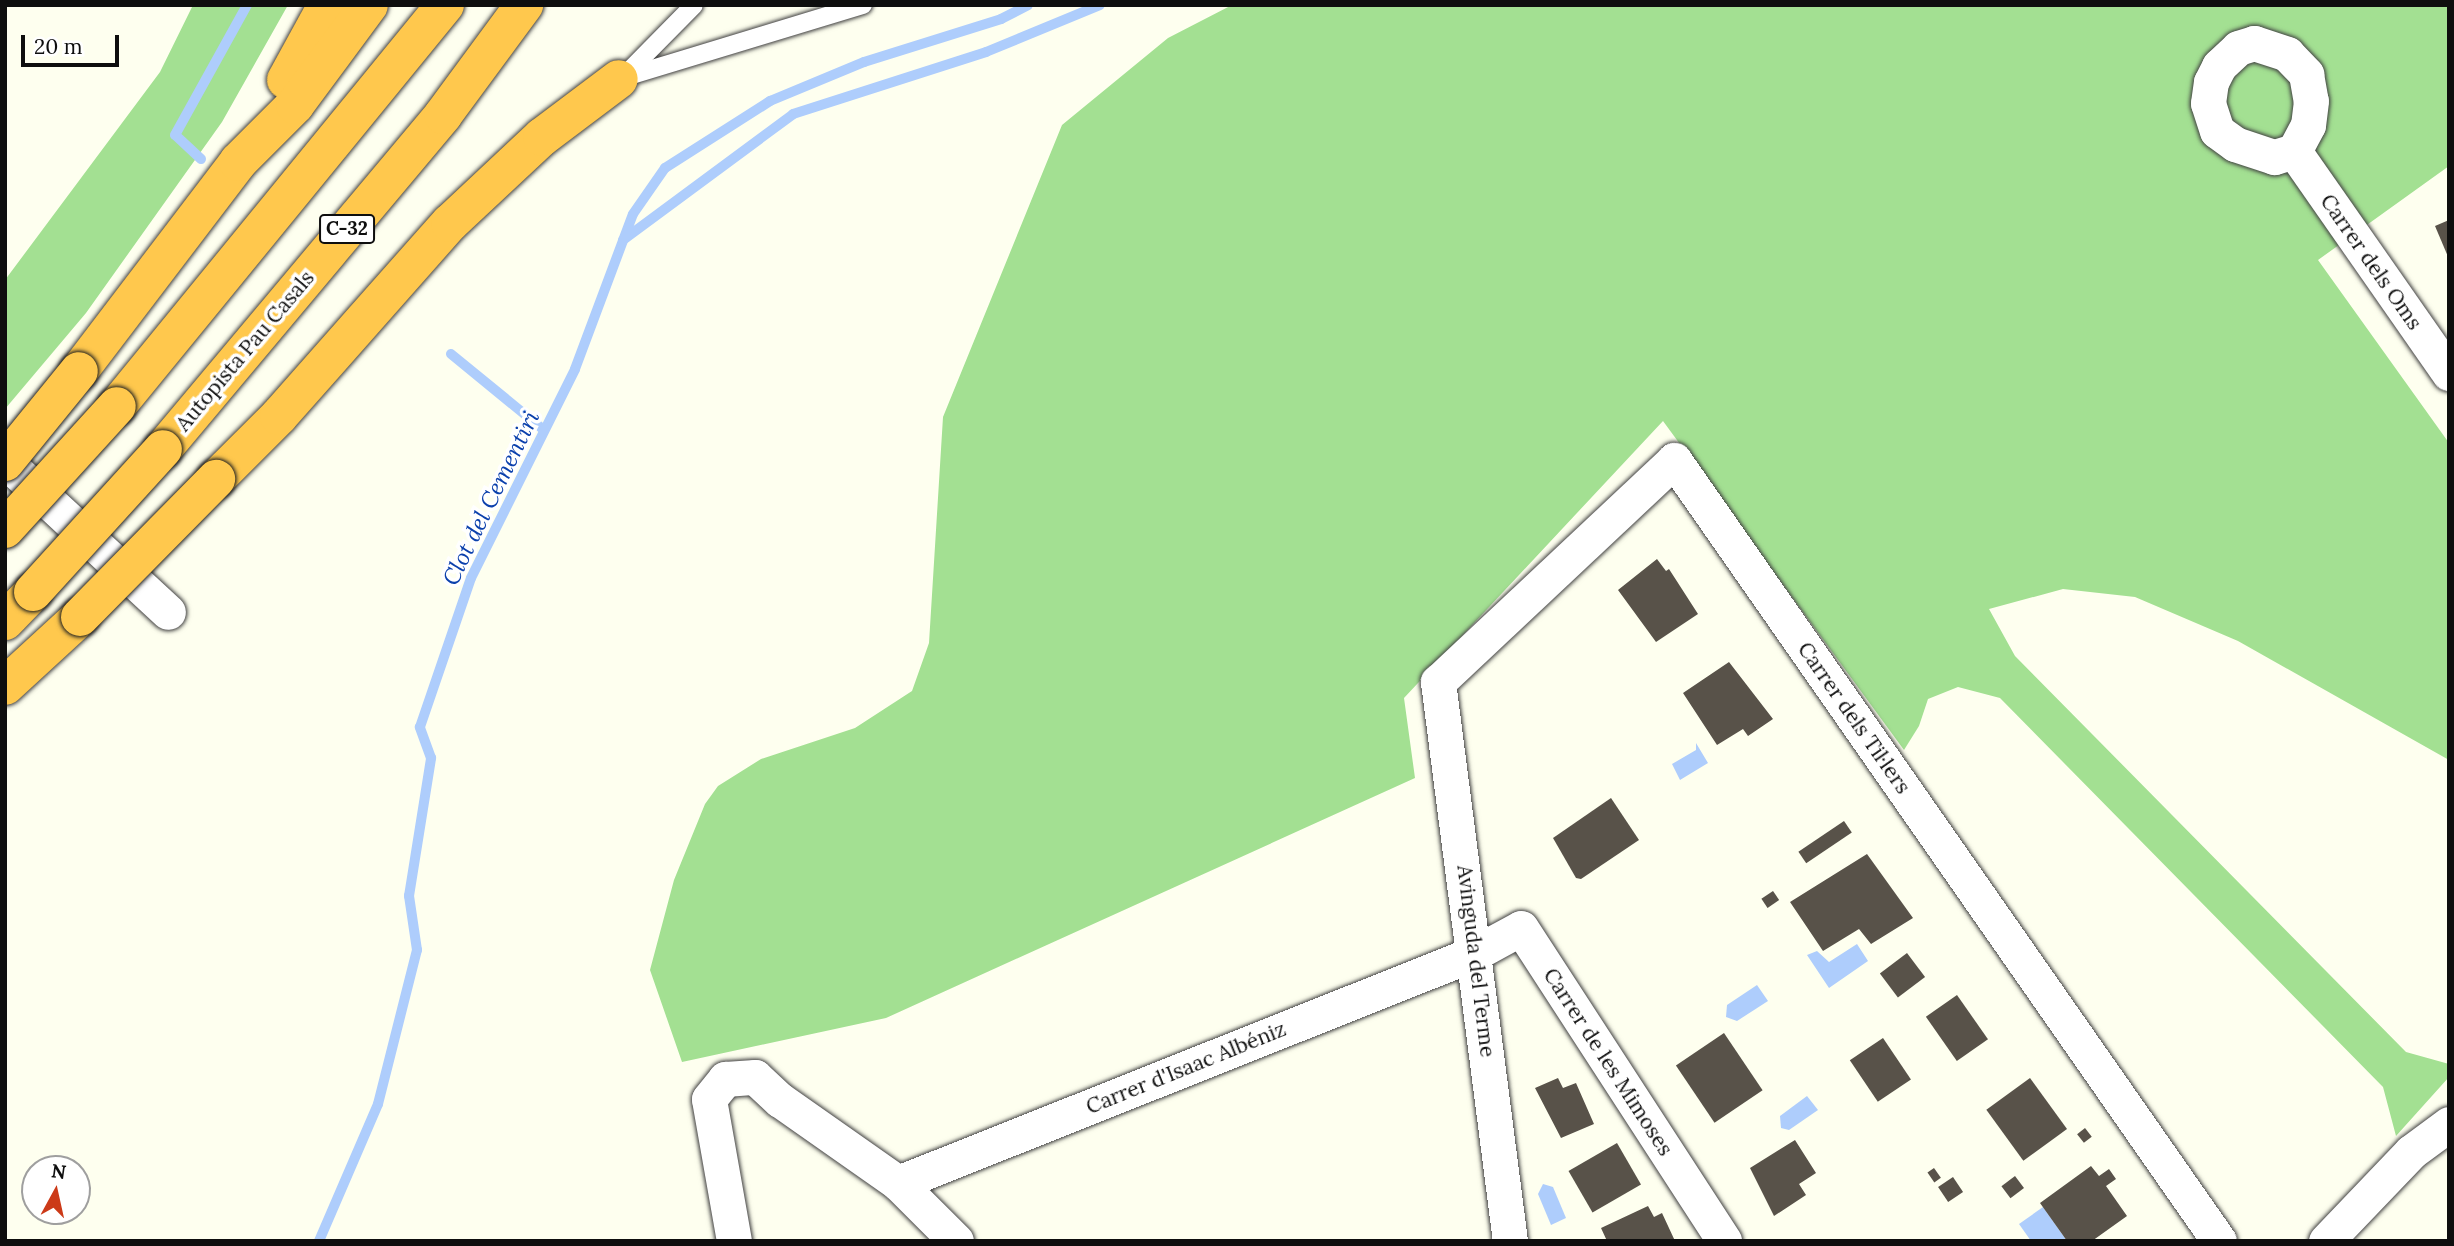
<!DOCTYPE html>
<html>
<head>
<meta charset="utf-8">
<style>
	body { margin:0 }
	#map { position:relative; width:2454px; height:1246px; overflow:hidden; background:#feffef; font-family:Lora,serif }
	div>[style] { position:absolute }
	[style*='--x'] { left:calc(var(--x)*1px); top:calc(var(--y)*1px); width:calc(var(--w)*1px); rotate:calc(var(--a)*1deg) }
	.forest>* { inset:0; background:#a3e092 }
	.water>* { inset:0; background:#aecdfc }
	.stream>* { height:10px; margin:-5px; padding:0 5px; transform-origin:5px; border-radius:5px; background:#aecdfc }
	.building>* { inset:0; background:#585249; transform-origin:0 0 }
	.roads { filter:drop-shadow(0 0 2px #414141) drop-shadow(0 0 2px #414141) }
	.lane>* { height:18px; margin:-9px; padding:0 9px; transform-origin:9px; border-radius:9px; background:#fff }
	.street>* { height:35px; margin:-17.5px; padding:0 17.5px; transform-origin:17.5px; border-radius:17.5px; background:#fff }
	.highway>* { height:38px; margin:-19px; padding:0 19px; transform-origin:19px; border-radius:19px; background:#ffc84d }
	.bridges { filter:drop-shadow(0 0 2px #1f1f1f) drop-shadow(0 0 2px #1f1f1f) }
	.highway-bridge>* { height:38px; margin:-19px; padding:0 19px; transform-origin:19px; border-radius:19px; background:#ffc84d }
	span { translate:-50% -50%; white-space:nowrap; text-align:center; line-height:1.15; -webkit-text-stroke:7px #fff; paint-order:stroke }
	.shield-label span { padding:2px 5px; background:#fff; border:2px solid; border-radius:5px; -webkit-text-stroke-width:0 }
	.shield-label { font-size:19px; color:#0e0e0e; font-weight:700 }
	.street-label { font-size:21px; color:#0e0e0e }
	.water-label { font-size:23px; color:#0b40ac; font-style:italic }
	.frame { position:absolute; inset:0; border:7px solid #0e0e0e; pointer-events:none }
	.north { position:absolute; left:21px; top:1155px; width:70px; height:70px; box-sizing:border-box; background:#fff; border:2px solid #9f9f9f; border-radius:50%; rotate:8deg; font-size:19px; font-weight:700; line-height:28px; text-align:center; color:#0e0e0e }
	.north::after { content:''; display:block; margin:auto; width:24px; height:32px; background:#cc3a18; clip-path:polygon(50% 0,100% 100%,50% 72%,0 100%) }
	.scale { position:absolute; left:21px; top:35px; width:98px; height:32px; box-sizing:border-box; border:4px solid #0e0e0e; border-top:0; padding-left:9px; font-size:21px; line-height:24px; white-space:nowrap; color:#0e0e0e; -webkit-text-stroke:5px #fff; paint-order:stroke }
</style>
</head>
<body>
<div id="map">
	<div class="forest">
		<i style="clip-path:polygon(193px 5px,288px 5px,222px 122px,86px 313px,5px 409px,5px 280px,160px 72px)"></i>
		<i style="clip-path:polygon(1232px 5px,2449px 5px,2449px 166px,2318px 260px,2449px 443px,2449px 760px,2238px 641px,2135px 597px,2063px 589px,1989px 609px,2015px 656px,2406px 1052px,2449px 1064px,2449px 1077px,2396px 1136px,2383px 1087px,2000px 698px,1958px 687px,1928px 699px,1919px 726px,1904px 750px,1663px 421px,1404px 698px,1415px 778px,886px 1018px,682px 1062px,650px 970px,674px 880px,705px 804px,718px 786px,761px 759px,855px 728px,912px 691px,929px 643px,943px 417px,1062px 125px,1168px 38px)"></i>
	</div>
	<div class="water">
		<i style="clip-path:polygon(1696px 743px,1708px 763px,1680px 780px,1672px 764px,1696px 750px)"></i>
		<i style="clip-path:polygon(1857px 944px,1868px 961px,1829px 988px,1807px 955px,1817px 951px,1829px 962px)"></i>
		<i style="clip-path:polygon(1757px 985px,1768px 1001px,1737px 1021px,1726px 1017px,1727px 1005px)"></i>
		<i style="clip-path:polygon(1807px 1096px,1818px 1110px,1789px 1130px,1781px 1128px,1780px 1116px)"></i>
		<i style="clip-path:polygon(1543px 1184px,1553px 1187px,1566px 1218px,1551px 1225px,1538px 1194px)"></i>
		<i style="clip-path:polygon(2043px 1207px,2067px 1241px,2031px 1241px,2019px 1224px)"></i>
	</div>
	<div class="stream">
		<i style="--x:201;--y:159;--w:35;--a:-137"></i>
		<i style="--x:175;--y:135;--w:149;--a:-61"></i>
		<i style="--x:623;--y:240;--w:212;--a:-36.5"></i>
		<i style="--x:793;--y:114;--w:203;--a:-17.8"></i>
		<i style="--x:986;--y:52;--w:123;--a:-22.4"></i>
		<i style="--x:451;--y:354;--w:120;--a:39.3"></i>
		<i style="--x:319;--y:1241;--w:149;--a:-66.7"></i>
		<i style="--x:378;--y:1104;--w:159;--a:-75.8"></i>
		<i style="--x:417;--y:950;--w:55;--a:-98.4"></i>
		<i style="--x:409;--y:896;--w:140;--a:-80.9"></i>
		<i style="--x:431;--y:758;--w:33;--a:-110"></i>
		<i style="--x:420;--y:727;--w:157;--a:-71.1"></i>
		<i style="--x:471;--y:578;--w:233;--a:-63.5"></i>
		<i style="--x:575;--y:369;--w:165;--a:-69.5"></i>
		<i style="--x:633;--y:214;--w:56;--a:-55.2"></i>
		<i style="--x:665;--y:168;--w:125;--a:-32.5"></i>
		<i style="--x:770;--y:101;--w:102;--a:-22.5"></i>
		<i style="--x:864;--y:62;--w:144;--a:-17.4"></i>
		<i style="--x:1001;--y:19;--w:30;--a:-27"></i>
	</div>
	<div class="building">
		<i style="clip-path:polygon(2449px 220px,2449px 259px,2435px 226px)"></i>
		<i style="clip-path:polygon(1657px 559px,1666px 571px,1669px 569px,1698px 614px,1656px 642px,1618px 590px)"></i>
		<i style="clip-path:polygon(1729px 662px,1773px 719px,1748px 736px,1743px 729px,1717px 745px,1683px 693px)"></i>
		<i style="clip-path:polygon(1611px 798px,1639px 840px,1581px 879px,1576px 878px,1553px 838px)"></i>
		<i style="left:1844px;top:821px;width:14px;height:55px;rotate:56deg"></i>
		<i style="clip-path:polygon(1867px 854px,1913px 918px,1871px 944px,1859px 929px,1823px 951px,1790px 902px)"></i>
		<i style="left:1773px;top:891px;width:11px;height:14px;rotate:56deg"></i>
		<i style="left:1907px;top:953px;width:30px;height:34px;rotate:53deg"></i>
		<i style="left:1957px;top:995px;width:54px;height:38px;rotate:55deg"></i>
		<i style="left:1724px;top:1033px;width:69px;height:58px;rotate:56deg"></i>
		<i style="left:1883px;top:1038px;width:50px;height:40px;rotate:56deg"></i>
		<i style="clip-path:polygon(1558px 1078px,1563px 1088px,1576px 1083px,1594px 1124px,1561px 1138px,1535px 1088px)"></i>
		<i style="left:2030px;top:1078px;width:63px;height:54px;rotate:54deg"></i>
		<i style="left:2085px;top:1128px;width:11px;height:10px;rotate:52deg"></i>
		<i style="clip-path:polygon(1795px 1140px,1816px 1173px,1799px 1184px,1806px 1195px,1774px 1216px,1750px 1168px)"></i>
		<i style="left:1617px;top:1143px;width:48px;height:56px;rotate:60deg"></i>
		<i style="clip-path:polygon(2091px 1166px,2099px 1176px,2109px 1169px,2116px 1179px,2106px 1186px,2127px 1216px,2092px 1241px,2067px 1241px,2040px 1203px)"></i>
		<i style="left:1934px;top:1168px;width:12px;height:8px;rotate:55deg"></i>
		<i style="left:2015px;top:1176px;width:15px;height:17px;rotate:53deg"></i>
		<i style="left:1953px;top:1177px;width:18px;height:18px;rotate:56deg"></i>
		<i style="clip-path:polygon(1648px 1206px,1654px 1217px,1662px 1213px,1675px 1241px,1607px 1241px,1601px 1228px)"></i>
	</div>
	<div class="roads">
		<div class="lane">
			<i style="--x:627;--y:73;--w:95;--a:-45.4"></i>
			<i style="--x:619;--y:79;--w:255;--a:-16.9"></i>
		</div>
		<div class="street">
			<i style="--x:2254;--y:43;--w:35;--a:18"></i>
			<i style="--x:2287;--y:54;--w:28;--a:46"></i>
			<i style="--x:2306;--y:74;--w:27;--a:80"></i>
			<i style="--x:2311;--y:101;--w:24;--a:97"></i>
			<i style="--x:2308;--y:125;--w:30;--a:118"></i>
			<i style="--x:2294;--y:151;--w:21;--a:163"></i>
			<i style="--x:2274;--y:157;--w:41;--a:-161.6"></i>
			<i style="--x:2235;--y:144;--w:22;--a:-144"></i>
			<i style="--x:2217;--y:131;--w:29;--a:-108"></i>
			<i style="--x:2208;--y:103;--w:21;--a:-82"></i>
			<i style="--x:2211;--y:82;--w:18;--a:-63"></i>
			<i style="--x:2219;--y:66;--w:26;--a:-43"></i>
			<i style="--x:2238;--y:48;--w:17;--a:-17"></i>
			<i style="--x:2294;--y:151;--w:271;--a:55.1"></i>
			<i style="--x:5;--y:461;--w:222;--a:42.8"></i>
			<i style="--x:898;--y:1183;--w:621;--a:-21.73"></i>
			<i style="--x:1475;--y:953;--w:52;--a:-28.5"></i>
			<i style="--x:1521;--y:928;--w:373;--a:57"></i>
			<i style="--x:734;--y:1241;--w:144;--a:-100"></i>
			<i style="--x:709;--y:1099;--w:26;--a:-51"></i>
			<i style="--x:725;--y:1079;--w:30;--a:-4"></i>
			<i style="--x:755;--y:1077;--w:34;--a:43"></i>
			<i style="--x:780;--y:1100;--w:144;--a:35.1"></i>
			<i style="--x:898;--y:1183;--w:82;--a:45"></i>
			<i style="--x:1510;--y:1241;--w:564;--a:-97.34"></i>
			<i style="--x:1438;--y:682;--w:324;--a:-43.2"></i>
			<i style="--x:1674;--y:460;--w:952;--a:55.09"></i>
			<i style="--x:2326;--y:1241;--w:123;--a:-46.3"></i>
			<i style="--x:2411;--y:1152;--w:47;--a:-36.4"></i>
		</div>
		<div class="highway">
			<i style="--x:286;--y:80;--w:85;--a:-61.3"></i>
			<i style="--x:79;--y:371;--w:263;--a:-52.7"></i>
			<i style="--x:238;--y:162;--w:81;--a:-45"></i>
			<i style="--x:295;--y:105;--w:124;--a:-53.5"></i>
			<i style="--x:117;--y:406;--w:518;--a:-50.72"></i>
			<i style="--x:163;--y:449;--w:436;--a:-50"></i>
			<i style="--x:443;--y:115;--w:137;--a:-53.6"></i>
			<i style="--x:216;--y:479;--w:89;--a:-45"></i>
			<i style="--x:279;--y:416;--w:258;--a:-48.5"></i>
			<i style="--x:450;--y:223;--w:126;--a:-43.1"></i>
			<i style="--x:542;--y:137;--w:96;--a:-37"></i>
			<i style="--x:5;--y:621;--w:40;--a:-46"></i>
			<i style="--x:5;--y:686;--w:102;--a:-42.6"></i>
		</div>
	</div>
	<div class="bridges">
		<div class="highway-bridge">
			<i style="--x:5;--y:462;--w:117;--a:-50.9"></i>
			<i style="--x:5;--y:529;--w:166;--a:-47.7"></i>
			<i style="--x:33;--y:592;--w:193;--a:-47.7"></i>
			<i style="--x:80;--y:617;--w:194;--a:-45.4"></i>
		</div>
	</div>
	<div class="shield-label">
		<span style="left:347px;top:229px">C-32</span>
	</div>
	<div class="street-label">
		<span style="left:2371px;top:262px;rotate:55deg">Carrer dels Oms</span>
		<span style="left:245px;top:351px;rotate:-50deg">Autopista Pau Casals</span>
		<span style="left:1854px;top:718px;rotate:55deg">Carrer dels Til·lers</span>
		<span style="left:1476px;top:961px;rotate:83deg">Avinguda del Terme</span>
		<span style="left:1608px;top:1062px;rotate:57deg">Carrer de les Mimoses</span>
		<span style="left:1186px;top:1068px;rotate:-22deg">Carrer d'Isaac Albéniz</span>
	</div>
	<div class="water-label">
		<span style="left:491px;top:498px;rotate:-64deg">Clot del Cementiri</span>
	</div>
	<div class="frame"></div>
	<div class="north">N</div>
	<div class="scale">20 m</div>
</div>
</body>
</html>
